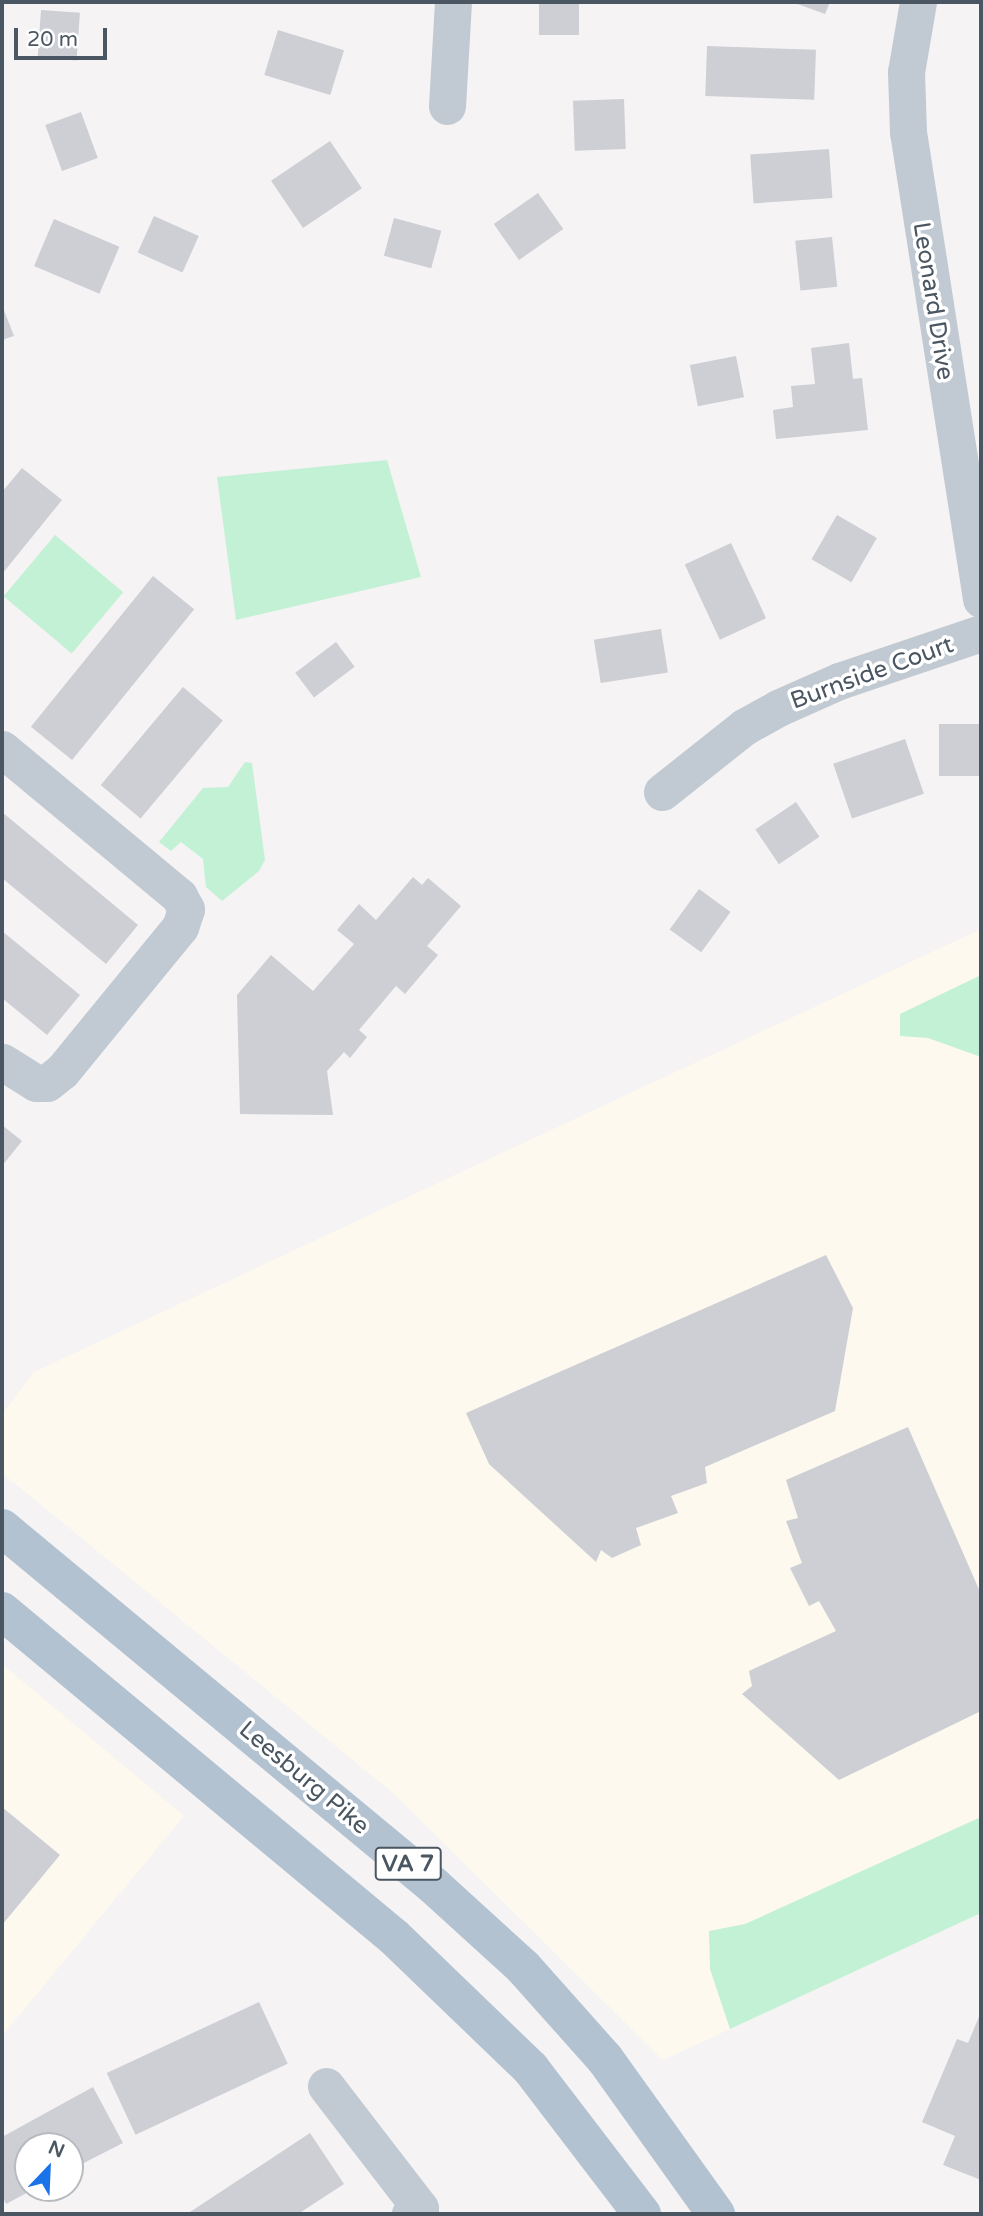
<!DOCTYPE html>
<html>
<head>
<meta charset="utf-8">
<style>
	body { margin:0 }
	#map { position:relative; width:983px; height:2216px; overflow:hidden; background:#f5f3f3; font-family:"Varela Round",sans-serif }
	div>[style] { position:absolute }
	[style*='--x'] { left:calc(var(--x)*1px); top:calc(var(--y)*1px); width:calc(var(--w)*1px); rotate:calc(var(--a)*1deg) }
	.commercial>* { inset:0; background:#fdf9ef }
	.green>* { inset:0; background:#c3f1d5; transform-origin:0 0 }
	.building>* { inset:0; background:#cdcfd5; transform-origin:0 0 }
	.minor>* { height:37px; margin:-18.5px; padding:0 18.5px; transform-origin:18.5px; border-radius:18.5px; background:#c1cad2 }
	.major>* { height:38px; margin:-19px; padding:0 19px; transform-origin:19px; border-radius:19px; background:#b3c2d1 }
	span { translate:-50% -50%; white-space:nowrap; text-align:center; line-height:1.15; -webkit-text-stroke:7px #fff; paint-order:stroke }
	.shield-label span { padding:2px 5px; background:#fff; border:2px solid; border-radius:5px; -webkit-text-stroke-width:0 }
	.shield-label { font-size:23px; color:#4a5661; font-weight:700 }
	.street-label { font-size:24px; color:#4a5661 }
	.frame { position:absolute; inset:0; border:4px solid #4a5661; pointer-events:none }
	.north { position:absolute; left:14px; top:2132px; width:70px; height:70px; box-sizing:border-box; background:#fff; border:2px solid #b7bbc0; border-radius:50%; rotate:23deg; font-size:19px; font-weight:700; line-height:28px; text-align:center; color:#4a5661 }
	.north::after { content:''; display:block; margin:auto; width:24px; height:32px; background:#1a73e8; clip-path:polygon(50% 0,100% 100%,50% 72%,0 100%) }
	.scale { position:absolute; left:14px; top:28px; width:93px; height:32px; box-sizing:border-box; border:4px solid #4a5661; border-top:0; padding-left:9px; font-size:21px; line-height:24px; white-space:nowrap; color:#4a5661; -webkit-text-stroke:5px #fff; paint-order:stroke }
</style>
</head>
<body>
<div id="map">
	<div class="commercial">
		<i style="clip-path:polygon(981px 929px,981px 1913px,663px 2060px,393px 1793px,2px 1473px,2px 1414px,34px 1372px)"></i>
		<i style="clip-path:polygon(2px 1664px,184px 1816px,2px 2036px)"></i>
	</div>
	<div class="green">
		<i style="clip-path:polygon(387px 460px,421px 577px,236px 620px,217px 477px)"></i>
		<i style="left:55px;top:535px;width:89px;height:80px;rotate:40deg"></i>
		<i style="clip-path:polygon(245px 762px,252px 763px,265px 860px,259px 871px,222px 901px,206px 887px,203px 859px,181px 842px,171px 851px,159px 842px,203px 788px,228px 787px)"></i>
		<i style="clip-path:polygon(981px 975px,981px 1057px,928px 1038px,900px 1036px,900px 1014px)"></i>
		<i style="clip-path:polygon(981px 1817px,981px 1913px,730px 2029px,710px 1969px,709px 1931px,745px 1924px)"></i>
	</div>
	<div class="building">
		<i style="left:539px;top:2px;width:40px;height:33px"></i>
		<i style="clip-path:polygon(792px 2px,830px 2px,825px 14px)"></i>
		<i style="left:41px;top:10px;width:39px;height:48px;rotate:4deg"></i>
		<i style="left:278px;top:30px;width:69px;height:47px;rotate:17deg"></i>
		<i style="left:707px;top:46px;width:109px;height:50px;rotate:2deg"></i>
		<i style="left:624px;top:99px;width:50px;height:51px;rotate:88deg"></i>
		<i style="left:81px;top:112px;width:49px;height:38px;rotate:70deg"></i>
		<i style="left:330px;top:141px;width:57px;height:71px;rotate:56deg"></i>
		<i style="left:829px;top:149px;width:49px;height:79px;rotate:86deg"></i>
		<i style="left:538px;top:193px;width:44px;height:54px;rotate:55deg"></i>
		<i style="left:154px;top:216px;width:49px;height:40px;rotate:24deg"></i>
		<i style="left:394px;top:218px;width:49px;height:39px;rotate:15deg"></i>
		<i style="left:54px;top:219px;width:71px;height:51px;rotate:23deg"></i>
		<i style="left:832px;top:237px;width:50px;height:37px;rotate:84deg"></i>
		<i style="clip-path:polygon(2px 305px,14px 336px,2px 340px)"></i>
		<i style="clip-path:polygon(849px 343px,853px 379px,862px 378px,868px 430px,776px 439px,773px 410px,793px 407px,791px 386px,815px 384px,811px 348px)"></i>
		<i style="left:736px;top:356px;width:42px;height:47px;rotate:79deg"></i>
		<i style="clip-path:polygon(22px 468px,62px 500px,2px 574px,2px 492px)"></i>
		<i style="left:837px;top:515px;width:46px;height:51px;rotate:30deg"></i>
		<i style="left:731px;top:543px;width:83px;height:51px;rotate:65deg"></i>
		<i style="left:153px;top:576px;width:53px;height:194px;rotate:39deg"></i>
		<i style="left:661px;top:629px;width:44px;height:68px;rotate:81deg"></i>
		<i style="left:336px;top:642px;width:31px;height:51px;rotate:53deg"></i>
		<i style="left:183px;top:687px;width:52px;height:128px;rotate:40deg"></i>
		<i style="left:981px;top:724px;width:52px;height:42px;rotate:90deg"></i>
		<i style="left:905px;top:739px;width:58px;height:76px;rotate:71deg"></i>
		<i style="left:796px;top:802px;width:42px;height:49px;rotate:56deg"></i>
		<i style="clip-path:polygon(2px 812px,138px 925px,106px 964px,2px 878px)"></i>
		<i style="clip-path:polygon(413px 877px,422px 885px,428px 878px,461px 906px,427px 946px,438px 955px,405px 994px,396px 986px,359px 1030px,367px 1037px,350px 1058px,344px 1052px,327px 1071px,333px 1115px,240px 1114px,237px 995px,271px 955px,313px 991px,354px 944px,337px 930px,359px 904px,376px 920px)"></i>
		<i style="left:699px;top:889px;width:39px;height:50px;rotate:36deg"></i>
		<i style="clip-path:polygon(2px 931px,80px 995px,47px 1035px,2px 998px)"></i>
		<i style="clip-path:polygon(2px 1125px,22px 1141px,2px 1166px)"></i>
		<i style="clip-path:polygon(826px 1255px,853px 1308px,835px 1411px,705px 1467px,707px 1483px,671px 1496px,678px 1513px,636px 1528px,641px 1545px,612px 1558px,601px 1550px,596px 1562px,489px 1464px,466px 1413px)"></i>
		<i style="clip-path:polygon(908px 1427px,981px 1594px,981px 1711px,839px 1780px,742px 1694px,752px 1686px,749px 1671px,836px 1631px,819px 1601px,809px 1606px,790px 1568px,802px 1563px,786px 1521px,798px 1518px,786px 1480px)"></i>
		<i style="clip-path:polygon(2px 1807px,60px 1855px,2px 1925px)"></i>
		<i style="left:259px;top:2002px;width:68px;height:168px;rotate:65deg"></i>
		<i style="clip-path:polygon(981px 2012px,981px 2180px,943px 2165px,955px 2136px,922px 2122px,957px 2039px,968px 2043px)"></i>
		<i style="clip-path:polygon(93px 2087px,123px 2143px,70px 2170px,70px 2146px,28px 2146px,28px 2188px,36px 2188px,6px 2204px,2px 2196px,2px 2137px)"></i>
		<i style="clip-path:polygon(310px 2133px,344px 2184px,298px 2214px,187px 2214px)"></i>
	</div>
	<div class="minor">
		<i style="--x:918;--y:2;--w:71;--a:99.7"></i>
		<i style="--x:906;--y:72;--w:60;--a:88.1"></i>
		<i style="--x:908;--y:132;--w:473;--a:81.1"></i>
		<i style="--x:447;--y:106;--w:104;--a:-86.7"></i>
		<i style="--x:2;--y:749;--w:230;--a:39.7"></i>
		<i style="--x:179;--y:896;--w:15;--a:62"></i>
		<i style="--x:186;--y:909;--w:19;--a:108"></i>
		<i style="--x:180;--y:927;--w:186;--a:129.3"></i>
		<i style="--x:62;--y:1071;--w:19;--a:141"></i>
		<i style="--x:47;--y:1083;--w:11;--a:180"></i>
		<i style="--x:36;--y:1083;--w:40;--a:-148"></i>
		<i style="--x:662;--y:792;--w:105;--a:-38.4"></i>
		<i style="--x:744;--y:727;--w:39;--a:-29"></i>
		<i style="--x:778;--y:708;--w:67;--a:-23.9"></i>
		<i style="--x:839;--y:681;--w:150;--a:-18.7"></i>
		<i style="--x:326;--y:2086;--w:154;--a:52.4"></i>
		<i style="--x:420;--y:2208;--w:12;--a:149"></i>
	</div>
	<div class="major">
		<i style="--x:2;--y:1528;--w:561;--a:39.65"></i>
		<i style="--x:434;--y:1886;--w:120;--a:42.3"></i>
		<i style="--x:523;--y:1967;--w:123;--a:48.3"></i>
		<i style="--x:605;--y:2059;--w:191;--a:54.4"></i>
		<i style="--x:2;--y:1611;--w:510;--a:39.75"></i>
		<i style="--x:394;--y:1937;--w:190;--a:43.9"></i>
		<i style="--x:531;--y:2069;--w:183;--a:52.6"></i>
	</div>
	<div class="shield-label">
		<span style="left:408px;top:1864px">VA 7</span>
	</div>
	<div class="street-label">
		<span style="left:933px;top:301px;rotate:81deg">Leonard Drive</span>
		<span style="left:872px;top:673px;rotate:-20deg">Burnside Court</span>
		<span style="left:304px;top:1778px;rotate:40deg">Leesburg Pike</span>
	</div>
	<div class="frame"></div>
	<div class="north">N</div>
	<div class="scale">20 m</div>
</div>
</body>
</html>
